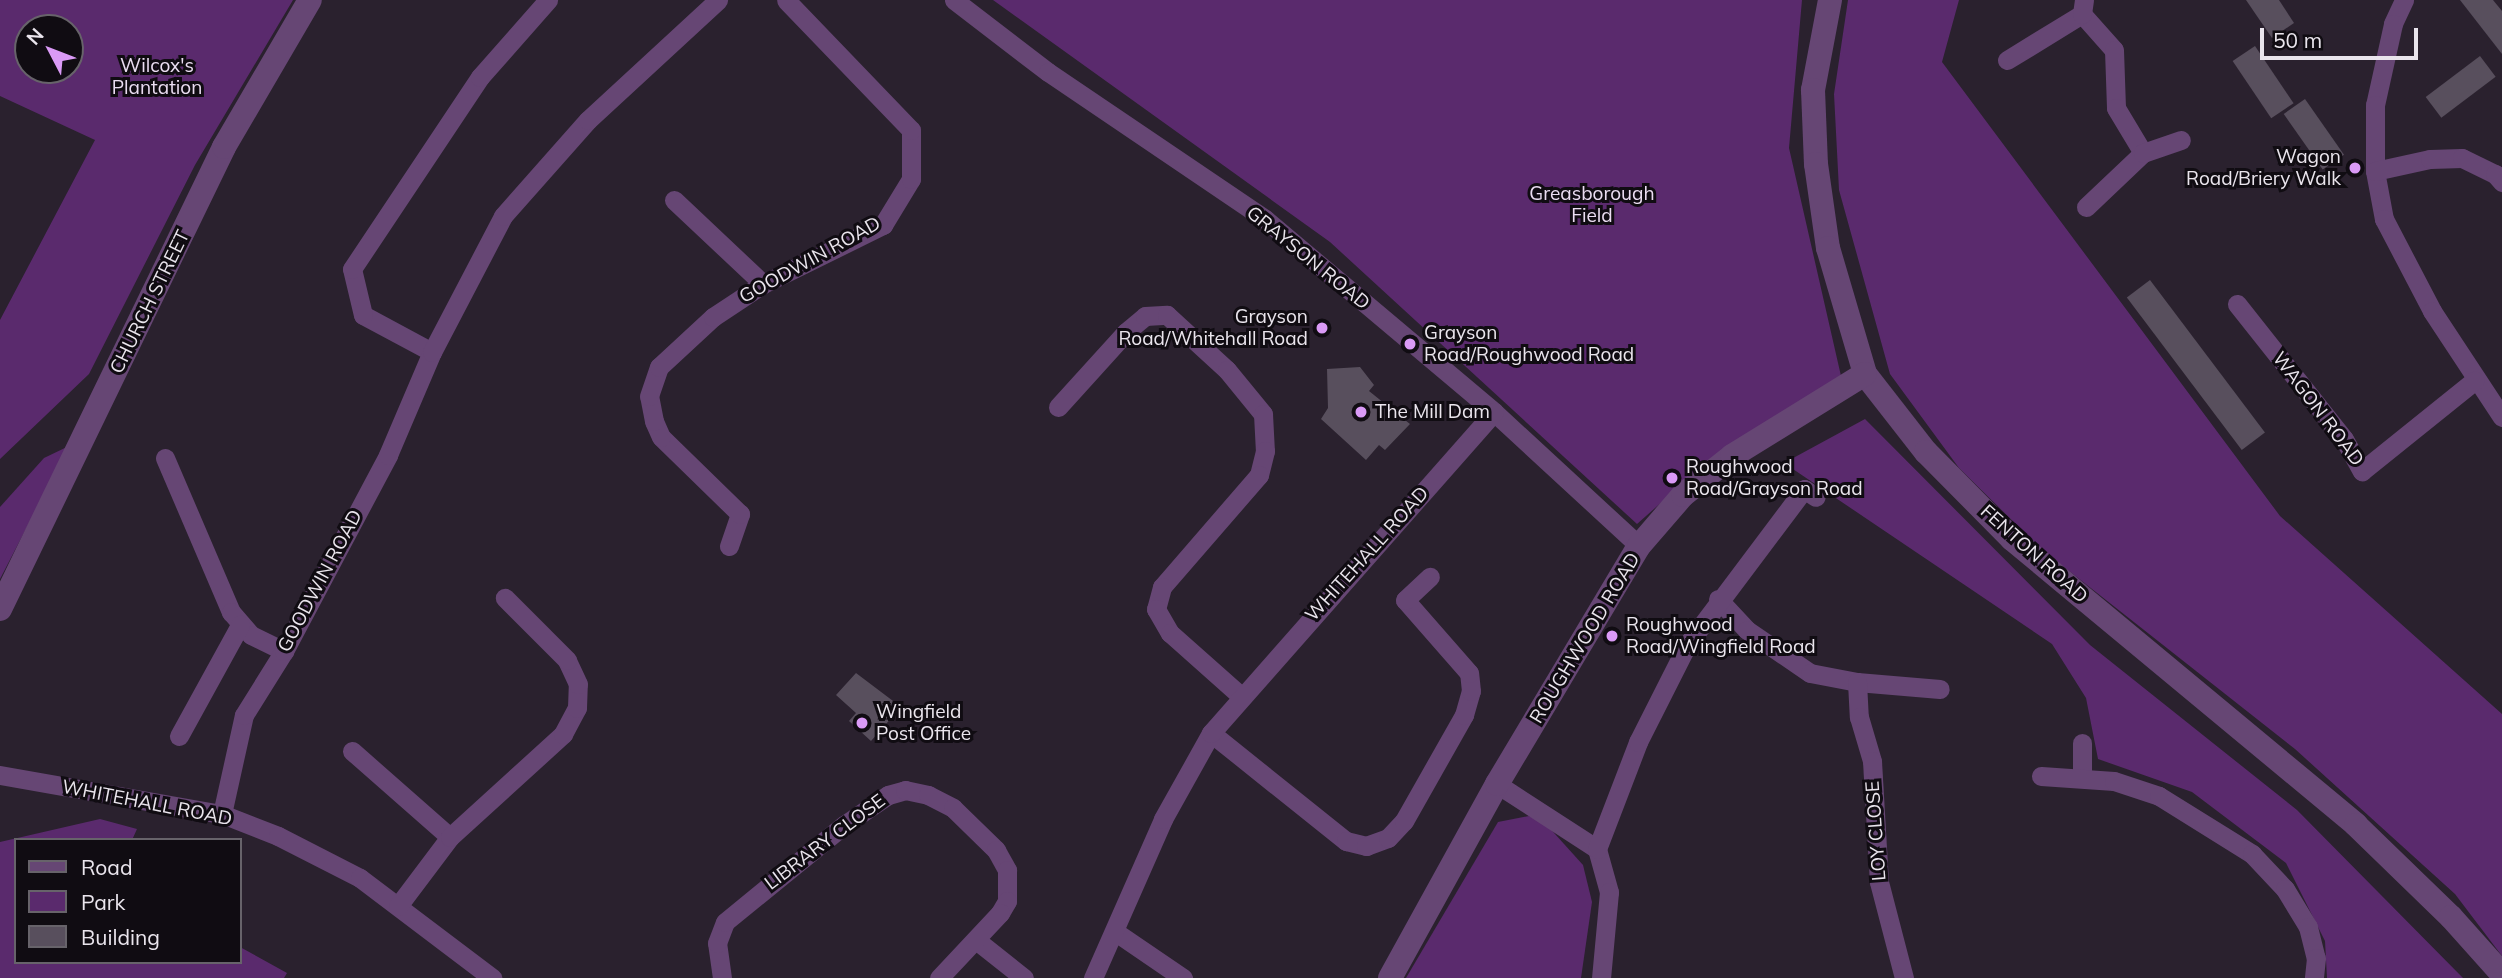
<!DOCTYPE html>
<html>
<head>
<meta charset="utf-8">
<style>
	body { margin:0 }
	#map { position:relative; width:2502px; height:978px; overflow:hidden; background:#2a212e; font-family:Mulish,sans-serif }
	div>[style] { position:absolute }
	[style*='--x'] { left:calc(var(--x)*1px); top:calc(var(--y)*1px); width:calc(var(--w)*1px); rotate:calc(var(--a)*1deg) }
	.green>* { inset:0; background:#5a2a6d }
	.building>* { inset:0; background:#584f5d; transform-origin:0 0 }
	.minor>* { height:19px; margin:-9.5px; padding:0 9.5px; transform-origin:9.5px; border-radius:9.5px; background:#664674 }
	.tertiary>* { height:24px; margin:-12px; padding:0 12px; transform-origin:12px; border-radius:12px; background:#664674 }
	.dots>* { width:19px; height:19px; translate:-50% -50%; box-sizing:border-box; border:4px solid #100c12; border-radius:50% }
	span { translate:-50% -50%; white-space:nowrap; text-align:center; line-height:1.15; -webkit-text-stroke:6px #100c12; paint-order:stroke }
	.park-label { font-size:19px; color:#ebddf2 }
	.poi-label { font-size:19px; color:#eae5ed }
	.right { translate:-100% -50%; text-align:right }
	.left { translate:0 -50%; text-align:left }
	.street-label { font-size:19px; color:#eae5ed }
	.legend { position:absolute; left:14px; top:838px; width:228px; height:126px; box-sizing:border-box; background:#100c12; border:2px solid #67636a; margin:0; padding:9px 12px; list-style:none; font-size:21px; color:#eae5ed }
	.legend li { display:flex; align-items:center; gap:14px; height:35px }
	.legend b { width:35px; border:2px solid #67636a }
	.north { position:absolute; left:14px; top:14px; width:70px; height:70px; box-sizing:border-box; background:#100c12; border:2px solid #67636a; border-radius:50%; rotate:312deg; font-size:19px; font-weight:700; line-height:28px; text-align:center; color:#eae5ed }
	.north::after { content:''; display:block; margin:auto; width:24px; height:32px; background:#da9af6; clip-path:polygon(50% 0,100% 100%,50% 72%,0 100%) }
	.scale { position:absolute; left:2260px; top:28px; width:158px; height:32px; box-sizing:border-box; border:4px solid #eae5ed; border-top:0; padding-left:9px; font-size:21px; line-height:24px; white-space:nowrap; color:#eae5ed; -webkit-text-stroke:5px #100c12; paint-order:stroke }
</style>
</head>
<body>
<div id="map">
	<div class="green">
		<i style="clip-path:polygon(evenodd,0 0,293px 0,195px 165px,89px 374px,0 459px,0 320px,95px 140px,0 96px,0 0,28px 28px,70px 28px,70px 70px,28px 70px,28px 28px)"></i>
		<i style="clip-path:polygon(993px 0,1802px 0,1789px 148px,1841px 376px,1707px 462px,1637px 524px,1330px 242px)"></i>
		<i style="clip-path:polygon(1848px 0,1959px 0,1942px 62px,2280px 516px,2502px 714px,2502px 956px,2455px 894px,2295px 749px,2040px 548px,1959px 468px,1890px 374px,1839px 190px,1834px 94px)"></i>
		<i style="clip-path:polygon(1865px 419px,2090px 645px,2297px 810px,2463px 978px,2327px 978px,2325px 941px,2286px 863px,2192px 792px,2098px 759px,2086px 698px,2052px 644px,1784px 463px)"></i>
		<i style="clip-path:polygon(69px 446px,0 579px,0 507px,44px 458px)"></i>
		<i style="clip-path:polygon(1529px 816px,1546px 824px,1583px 865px,1592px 902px,1581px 978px,1406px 978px,1498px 822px)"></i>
		<i style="clip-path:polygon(100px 819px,137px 829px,132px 840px,16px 840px,16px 962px,240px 962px,240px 947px,287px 973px,284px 978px,0 978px,0 842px)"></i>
	</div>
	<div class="building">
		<i style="clip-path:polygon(2246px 0,2279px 0,2294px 23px,2272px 38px)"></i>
		<i style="clip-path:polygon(2460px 0,2493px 0,2502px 11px,2502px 54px)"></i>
		<i style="left:2255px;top:46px;width:69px;height:27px;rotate:56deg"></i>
		<i style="left:2480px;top:56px;width:26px;height:68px;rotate:53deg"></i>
		<i style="left:2305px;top:99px;width:68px;height:26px;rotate:55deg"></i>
		<i style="left:2150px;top:280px;width:191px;height:29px;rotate:53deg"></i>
		<i style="clip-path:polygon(1360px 367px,1374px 385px,1369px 391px,1410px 424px,1385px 450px,1379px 445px,1366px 460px,1321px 419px,1328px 408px,1327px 369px)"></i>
		<i style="clip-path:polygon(856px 673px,901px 707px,871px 741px,849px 721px,856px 713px,836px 695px)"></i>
	</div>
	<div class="minor">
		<i style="--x:954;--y:0;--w:118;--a:37.5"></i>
		<i style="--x:1048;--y:72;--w:262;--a:34.1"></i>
		<i style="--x:1265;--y:219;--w:299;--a:40.1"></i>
		<i style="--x:1494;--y:412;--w:197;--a:42.7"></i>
		<i style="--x:2404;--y:0;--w:26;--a:115"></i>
		<i style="--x:2393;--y:24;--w:83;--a:102.5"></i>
		<i style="--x:2375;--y:105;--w:66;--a:90"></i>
		<i style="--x:2375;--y:171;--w:49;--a:79.4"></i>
		<i style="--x:2384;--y:219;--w:104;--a:62.4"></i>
		<i style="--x:2432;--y:311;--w:127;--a:56.6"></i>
		<i style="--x:2082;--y:14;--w:48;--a:48.4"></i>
		<i style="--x:2114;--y:50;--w:58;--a:88"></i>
		<i style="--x:2116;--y:108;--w:52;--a:59"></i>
		<i style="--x:2007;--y:60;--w:88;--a:-31.5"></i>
		<i style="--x:2082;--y:14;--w:14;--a:-82"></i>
		<i style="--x:2375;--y:171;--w:56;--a:-12.3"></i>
		<i style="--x:2430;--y:159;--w:32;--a:-2"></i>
		<i style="--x:2462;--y:158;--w:37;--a:26"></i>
		<i style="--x:2495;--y:174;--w:11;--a:49"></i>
		<i style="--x:674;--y:200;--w:122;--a:43.3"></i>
		<i style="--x:2086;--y:207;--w:79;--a:-43.5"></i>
		<i style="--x:2143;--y:153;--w:40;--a:-18.9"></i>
		<i style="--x:2237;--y:304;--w:172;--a:51.6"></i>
		<i style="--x:2344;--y:439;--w:37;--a:61"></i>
		<i style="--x:2362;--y:471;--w:144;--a:-38.8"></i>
		<i style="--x:432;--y:352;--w:78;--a:-151.8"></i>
		<i style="--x:363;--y:315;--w:47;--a:-103.4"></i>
		<i style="--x:352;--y:269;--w:231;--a:-56.3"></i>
		<i style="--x:480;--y:77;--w:103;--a:-48.6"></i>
		<i style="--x:1058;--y:407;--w:101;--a:-47.8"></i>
		<i style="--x:1126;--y:332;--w:25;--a:-40"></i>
		<i style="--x:1145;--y:316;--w:22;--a:-3"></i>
		<i style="--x:1167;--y:315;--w:81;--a:42.5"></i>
		<i style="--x:1227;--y:370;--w:57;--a:50.7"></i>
		<i style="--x:1263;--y:414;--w:37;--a:87"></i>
		<i style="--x:1265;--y:451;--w:25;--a:104"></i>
		<i style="--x:1259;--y:475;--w:148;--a:130.9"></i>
		<i style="--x:1162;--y:587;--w:23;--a:105"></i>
		<i style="--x:1156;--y:609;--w:28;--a:60"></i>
		<i style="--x:1170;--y:633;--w:95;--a:41.6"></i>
		<i style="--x:165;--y:458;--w:168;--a:66.8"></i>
		<i style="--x:231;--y:612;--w:30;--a:49"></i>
		<i style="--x:251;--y:635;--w:37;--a:26"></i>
		<i style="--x:729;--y:546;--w:34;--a:-71"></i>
		<i style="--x:740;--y:514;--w:110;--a:-135.7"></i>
		<i style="--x:661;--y:437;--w:17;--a:-114"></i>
		<i style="--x:654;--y:421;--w:25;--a:-101"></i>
		<i style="--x:649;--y:396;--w:31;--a:-71"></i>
		<i style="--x:659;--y:367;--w:74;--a:-42.8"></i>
		<i style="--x:713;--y:317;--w:60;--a:-33.4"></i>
		<i style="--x:763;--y:284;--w:134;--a:-26.2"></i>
		<i style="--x:883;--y:225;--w:54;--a:-58.7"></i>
		<i style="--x:911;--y:179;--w:49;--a:-90"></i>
		<i style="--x:911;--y:130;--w:180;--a:-133.9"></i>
		<i style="--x:1718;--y:599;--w:42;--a:46.9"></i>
		<i style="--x:1747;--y:630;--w:76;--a:34.3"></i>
		<i style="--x:1810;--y:673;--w:48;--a:10.8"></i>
		<i style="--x:1857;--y:682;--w:83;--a:4.8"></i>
		<i style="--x:1857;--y:682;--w:35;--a:87"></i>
		<i style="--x:1859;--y:717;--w:46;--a:73.5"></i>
		<i style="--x:1872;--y:761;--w:121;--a:86.7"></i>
		<i style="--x:1879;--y:882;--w:99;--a:75.4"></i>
		<i style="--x:1211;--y:733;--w:173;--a:38.7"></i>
		<i style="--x:1346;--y:841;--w:21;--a:14"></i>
		<i style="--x:1366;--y:846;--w:23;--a:-20"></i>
		<i style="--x:1388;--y:838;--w:23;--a:-47"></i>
		<i style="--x:1404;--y:821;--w:122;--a:-60.5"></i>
		<i style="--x:1464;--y:715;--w:25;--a:-74"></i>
		<i style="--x:1471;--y:691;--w:18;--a:-96"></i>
		<i style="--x:1469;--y:673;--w:97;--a:-131.2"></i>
		<i style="--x:1405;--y:600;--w:34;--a:-43"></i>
		<i style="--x:179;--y:736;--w:127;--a:-61.2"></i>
		<i style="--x:2082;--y:743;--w:35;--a:90"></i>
		<i style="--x:352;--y:751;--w:130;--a:41.3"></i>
		<i style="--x:0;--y:775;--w:225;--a:10"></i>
		<i style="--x:222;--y:814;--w:60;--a:21.4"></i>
		<i style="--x:278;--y:836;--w:92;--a:27.1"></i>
		<i style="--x:360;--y:878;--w:166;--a:37.1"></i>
		<i style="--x:2041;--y:776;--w:73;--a:3.9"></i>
		<i style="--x:2114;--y:781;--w:47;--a:18.4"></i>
		<i style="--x:2159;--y:796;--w:110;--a:31.9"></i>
		<i style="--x:2252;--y:854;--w:48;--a:46.7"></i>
		<i style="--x:2285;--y:889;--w:44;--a:58.8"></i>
		<i style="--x:2308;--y:927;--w:32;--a:76"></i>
		<i style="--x:2316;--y:958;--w:20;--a:96"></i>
		<i style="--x:1497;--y:784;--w:119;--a:33"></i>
		<i style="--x:1597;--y:849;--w:45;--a:74.4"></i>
		<i style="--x:1609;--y:892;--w:86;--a:95.3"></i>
		<i style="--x:222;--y:814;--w:101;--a:-77.5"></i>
		<i style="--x:244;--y:715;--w:75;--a:-58"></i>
		<i style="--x:284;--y:651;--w:222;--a:-62"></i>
		<i style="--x:388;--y:455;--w:112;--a:-66.9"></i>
		<i style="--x:432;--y:352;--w:153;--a:-62.4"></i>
		<i style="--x:503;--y:216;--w:128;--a:-48.5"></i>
		<i style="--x:588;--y:120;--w:177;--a:-42.7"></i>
		<i style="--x:1597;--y:849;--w:115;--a:-69"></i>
		<i style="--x:1638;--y:742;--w:109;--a:-63.2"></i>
		<i style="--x:1687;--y:645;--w:195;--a:-53.1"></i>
		<i style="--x:1804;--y:489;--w:14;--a:34"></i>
		<i style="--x:398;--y:906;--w:86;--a:-53"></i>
		<i style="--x:450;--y:837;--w:153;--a:-42.3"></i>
		<i style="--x:563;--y:734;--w:30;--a:-62"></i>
		<i style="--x:577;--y:708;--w:24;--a:-88"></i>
		<i style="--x:578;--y:684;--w:26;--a:-115"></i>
		<i style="--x:567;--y:660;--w:88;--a:-135"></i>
		<i style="--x:1117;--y:933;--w:80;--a:34.3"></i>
		<i style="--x:976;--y:940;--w:61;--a:38.4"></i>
		<i style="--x:722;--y:978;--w:35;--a:-98"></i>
		<i style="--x:717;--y:943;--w:22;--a:-69"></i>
		<i style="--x:725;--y:922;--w:154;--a:-39.2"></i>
		<i style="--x:844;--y:825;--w:53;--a:-34.3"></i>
		<i style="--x:888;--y:795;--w:18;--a:-16"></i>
		<i style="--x:905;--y:790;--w:24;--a:12"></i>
		<i style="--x:928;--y:795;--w:28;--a:27"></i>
		<i style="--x:953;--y:808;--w:60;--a:44.3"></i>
		<i style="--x:996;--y:850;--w:23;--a:61"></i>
		<i style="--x:1007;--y:870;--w:31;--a:90"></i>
		<i style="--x:1007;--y:901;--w:14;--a:120"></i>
		<i style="--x:1000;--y:913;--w:89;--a:133.2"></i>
		<i style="--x:1093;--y:978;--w:174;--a:-66.2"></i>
		<i style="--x:1163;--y:819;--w:98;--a:-60.8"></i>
		<i style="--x:1211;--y:733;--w:428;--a:-48.6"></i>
	</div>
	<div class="tertiary">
		<i style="--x:1830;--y:0;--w:92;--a:100.7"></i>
		<i style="--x:1813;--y:90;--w:74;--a:87.7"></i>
		<i style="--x:1816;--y:164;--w:85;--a:81.9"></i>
		<i style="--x:1828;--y:248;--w:131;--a:73.6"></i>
		<i style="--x:1865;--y:374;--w:99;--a:52"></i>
		<i style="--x:1926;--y:452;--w:122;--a:45.3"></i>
		<i style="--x:2012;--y:539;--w:447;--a:39.7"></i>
		<i style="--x:2356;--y:825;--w:132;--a:44.1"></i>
		<i style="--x:2451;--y:917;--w:76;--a:48.2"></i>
		<i style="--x:0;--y:609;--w:513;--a:-64.13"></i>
		<i style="--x:224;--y:147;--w:170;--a:-59.7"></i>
		<i style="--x:1390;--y:978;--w:222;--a:-61.1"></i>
		<i style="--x:1497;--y:784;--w:277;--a:-59.2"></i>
		<i style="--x:1639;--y:546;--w:67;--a:-49.2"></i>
		<i style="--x:1683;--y:495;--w:63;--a:-38.5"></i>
		<i style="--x:1732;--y:456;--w:156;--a:-31.7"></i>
	</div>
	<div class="dots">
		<i style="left:2355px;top:168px;background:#da9af6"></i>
		<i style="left:1322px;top:328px;background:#da9af6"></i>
		<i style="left:1410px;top:344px;background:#da9af6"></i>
		<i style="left:1361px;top:412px;background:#da9af6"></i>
		<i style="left:1672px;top:478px;background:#da9af6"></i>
		<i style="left:1612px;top:636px;background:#da9af6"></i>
		<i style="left:862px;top:723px;background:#da9af6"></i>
	</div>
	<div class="park-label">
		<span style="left:157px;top:77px">Wilcox's<br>Plantation</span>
		<span style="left:1592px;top:205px">Greasborough<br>Field</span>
	</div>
	<div class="poi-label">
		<span class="right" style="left:2341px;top:168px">Wagon<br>Road/Briery Walk</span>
		<span class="right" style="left:1308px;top:328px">Grayson<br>Road/Whitehall Road</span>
		<span class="left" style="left:1424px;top:344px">Grayson<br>Road/Roughwood Road</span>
		<span class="left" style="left:1375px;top:412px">The Mill Dam</span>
		<span class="left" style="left:1686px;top:478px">Roughwood<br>Road/Grayson Road</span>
		<span class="left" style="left:1626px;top:636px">Roughwood<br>Road/Wingfield Road</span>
		<span class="left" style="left:876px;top:723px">Wingfield<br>Post Office</span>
	</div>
	<div class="street-label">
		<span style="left:1308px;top:258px;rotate:39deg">GRAYSON ROAD</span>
		<span style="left:810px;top:260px;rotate:-29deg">GOODWIN ROAD</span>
		<span style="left:150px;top:302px;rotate:-64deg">CHURCH STREET</span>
		<span style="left:2318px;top:409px;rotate:53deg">WAGON ROAD</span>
		<span style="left:1367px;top:554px;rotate:-48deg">WHITEHALL ROAD</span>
		<span style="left:2034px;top:554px;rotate:42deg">FENTON ROAD</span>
		<span style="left:320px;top:581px;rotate:-62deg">GOODWIN ROAD</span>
		<span style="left:1585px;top:638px;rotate:-59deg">ROUGHWOOD ROAD</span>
		<span style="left:147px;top:803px;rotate:11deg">WHITEHALL ROAD</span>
		<span style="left:1876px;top:831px;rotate:-94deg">LOY CLOSE</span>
		<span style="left:825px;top:842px;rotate:-37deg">LIBRARY CLOSE</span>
	</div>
	<ul class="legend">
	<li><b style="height:9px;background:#664674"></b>Road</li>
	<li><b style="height:19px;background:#5a2a6d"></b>Park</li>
	<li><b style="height:19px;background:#584f5d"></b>Building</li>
	</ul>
	<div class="north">N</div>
	<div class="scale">50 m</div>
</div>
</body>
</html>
